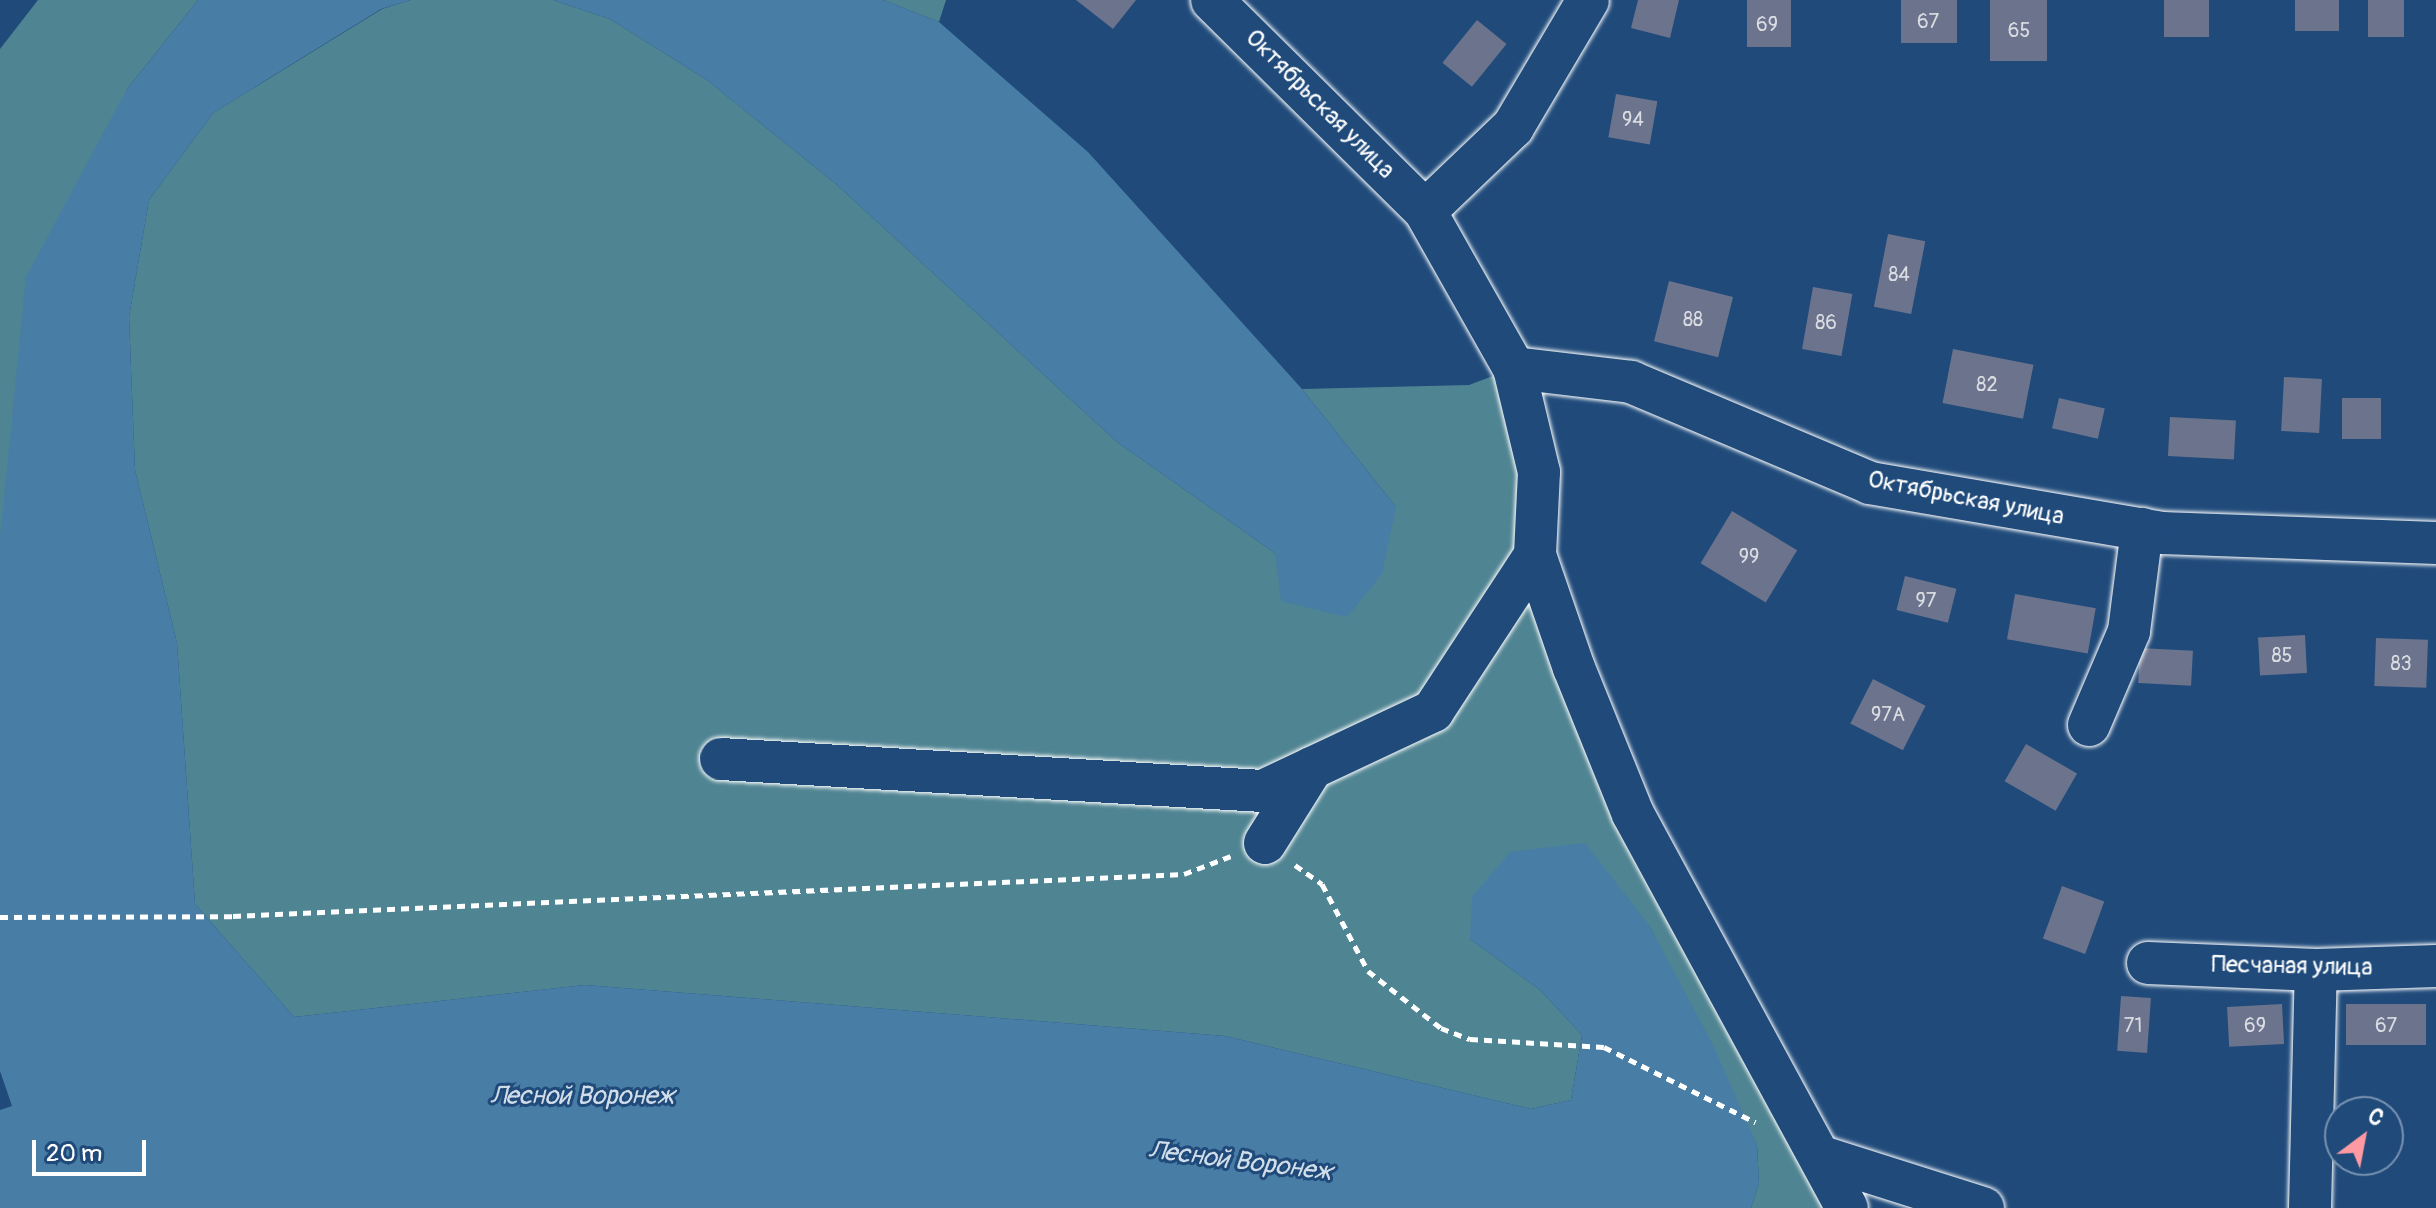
<!DOCTYPE html>
<html>
<head>
<meta charset="utf-8">
<style>
	body { margin:0 }
	#map { position:relative; width:2436px; height:1208px; overflow:hidden; background:#1f4a7a; font-family:Pangolin,sans-serif }
	div>[style] { position:absolute }
	[style*='--x'] { left:calc(var(--x)*1px); top:calc(var(--y)*1px); width:calc(var(--w)*1px); rotate:calc(var(--a)*1deg) }
	.green>* { inset:0; background:#4f8492 }
	.water>* { inset:0; background:#487da6 }
	.building>* { inset:0; background:#6b738d; transform-origin:0 0 }
	.path>* { height:5px; margin-top:-2.5px; transform-origin:0; background:repeating-linear-gradient(90deg,#fff 0 8px,transparent 0 14px) }
	.roads { filter:drop-shadow(0 0 2px #fff) drop-shadow(0 0 2px #fff) }
	.minor>* { height:42px; margin:-21px; padding:0 21px; transform-origin:21px; border-radius:21px; background:#1f4a7a }
	span { translate:-50% -50%; white-space:nowrap; text-align:center; line-height:1.15; -webkit-text-stroke:6px #1f4a7a; paint-order:stroke }
	.number-label { font-size:20px; color:#dadce2 }
	.number-label span { -webkit-text-stroke-width:0 }
	.street-label { font-size:24px; color:#fff }
	.water-label { font-size:26px; color:#d1dee9; font-style:italic }
	.north { position:absolute; left:2324px; top:1096px; width:80px; height:80px; box-sizing:border-box; background:#1f4a7a; border:2px solid #7992af; border-radius:50%; rotate:32deg; font-size:22px; font-weight:700; line-height:32px; text-align:center; color:#fff }
	.north::after { content:''; display:block; margin:auto; width:28px; height:36px; background:#ff9aa2; clip-path:polygon(50% 0,100% 100%,50% 72%,0 100%) }
	.scale { position:absolute; left:32px; top:1140px; width:114px; height:36px; box-sizing:border-box; border:4px solid #fff; border-top:0; padding-left:10px; font-size:24px; line-height:28px; white-space:nowrap; color:#fff; -webkit-text-stroke:6px #1f4a7a; paint-order:stroke }
</style>
</head>
<body>
<div id="map">
	<div class="green">
		<i style="clip-path:polygon(38px 0,198px 0,127px 89px,0 538px,0 49px)"></i>
		<i style="clip-path:polygon(411px 0,553px 0,610px 19px,707px 80px,836px 184px,1117px 442px,1275px 553px,1396px 507px,1302px 389px,1469px 385px,1514px 368px,1574px 668px,1847px 1208px,1751px 1208px,1759px 1183px,1757px 1145px,1649px 925px,1470px 939px,1540px 990px,1582px 1035px,1571px 1100px,1531px 1109px,1225px 1036px,585px 985px,294px 1017px,195px 904px,177px 643px,135px 470px,129px 317px,149px 200px,213px 113px,382px 9px)"></i>
		<i style="clip-path:polygon(883px 0,946px 0,939px 22px)"></i>
	</div>
	<div class="water">
		<i style="clip-path:polygon(198px 0,411px 0,381px 9px,213px 113px,149px 200px,129px 317px,135px 470px,177px 643px,195px 904px,294px 1017px,585px 985px,1225px 1036px,1531px 1109px,1571px 1100px,1582px 1035px,1540px 990px,1470px 939px,1472px 897px,1510px 852px,1585px 843px,1649px 925px,1713px 1045px,1757px 1145px,1759px 1183px,1751px 1208px,0 1208px,0 1110px,12px 1106px,0 1071px,0 538px,26px 277px,127px 89px)"></i>
		<i style="clip-path:polygon(553px 0,883px 0,939px 22px,1088px 152px,1302px 389px,1396px 507px,1382px 574px,1347px 617px,1281px 601px,1275px 553px,1117px 442px,836px 184px,707px 80px,610px 19px)"></i>
	</div>
	<div class="building">
		<i style="clip-path:polygon(1076px 0,1136px 0,1113px 29px)"></i>
		<i style="clip-path:polygon(1638px 0,1679px 0,1670px 38px,1631px 28px)"></i>
		<i style="left:1747px;top:0;width:44px;height:47px"></i>
		<i style="left:1901px;top:0;width:56px;height:43px"></i>
		<i style="left:1990px;top:0;width:57px;height:61px"></i>
		<i style="left:2164px;top:0;width:45px;height:37px"></i>
		<i style="left:2295px;top:0;width:44px;height:31px"></i>
		<i style="left:2368px;top:0;width:36px;height:37px"></i>
		<i style="left:1477px;top:20px;width:38px;height:55px;rotate:39deg"></i>
		<i style="left:1616px;top:94px;width:42px;height:44px;rotate:10deg"></i>
		<i style="left:1888px;top:234px;width:38px;height:74px;rotate:11deg"></i>
		<i style="left:1669px;top:281px;width:66px;height:62px;rotate:14deg"></i>
		<i style="left:1813px;top:287px;width:40px;height:63px;rotate:10deg"></i>
		<i style="left:1953px;top:349px;width:82px;height:55px;rotate:11deg"></i>
		<i style="left:2284px;top:377px;width:38px;height:54px;rotate:3deg"></i>
		<i style="left:2059px;top:398px;width:47px;height:31px;rotate:13deg"></i>
		<i style="left:2342px;top:398px;width:39px;height:41px"></i>
		<i style="left:2170px;top:417px;width:66px;height:39px;rotate:3deg"></i>
		<i style="left:1732px;top:511px;width:76px;height:61px;rotate:31deg"></i>
		<i style="left:1905px;top:576px;width:53px;height:35px;rotate:14deg"></i>
		<i style="left:2015px;top:594px;width:82px;height:46px;rotate:10deg"></i>
		<i style="left:2305px;top:635px;width:38px;height:47px;rotate:87deg"></i>
		<i style="left:2376px;top:638px;width:52px;height:48px;rotate:2deg"></i>
		<i style="left:2140px;top:648px;width:53px;height:35px;rotate:3deg"></i>
		<i style="left:1873px;top:679px;width:59px;height:50px;rotate:27deg"></i>
		<i style="left:2026px;top:744px;width:59px;height:43px;rotate:30deg"></i>
		<i style="left:2062px;top:886px;width:45px;height:56px;rotate:20deg"></i>
		<i style="left:2121px;top:996px;width:30px;height:55px;rotate:4deg"></i>
		<i style="left:2282px;top:1004px;width:40px;height:55px;rotate:87deg"></i>
		<i style="left:2346px;top:1004px;width:80px;height:41px"></i>
	</div>
	<div class="path">
		<i style="--x:1295;--y:865;--w:33;--a:35"></i>
		<i style="--x:1322;--y:884;--w:98;--a:62.1"></i>
		<i style="--x:1368;--y:971;--w:93;--a:38"></i>
		<i style="--x:1441;--y:1028;--w:31;--a:21"></i>
		<i style="--x:1470;--y:1039;--w:134;--a:3.4"></i>
		<i style="--x:1604;--y:1047;--w:169;--a:26.4"></i>
		<i style="--x:0;--y:917;--w:233;--a:-0.2"></i>
		<i style="--x:233;--y:916;--w:952;--a:-2.53"></i>
		<i style="--x:1184;--y:874;--w:50;--a:-21"></i>
	</div>
	<div class="roads">
		<div class="minor">
			<i style="--x:1212;--y:0;--w:300;--a:44.7"></i>
			<i style="--x:1425;--y:211;--w:180;--a:60.5"></i>
			<i style="--x:1514;--y:368;--w:107;--a:76.5"></i>
			<i style="--x:1539;--y:472;--w:83;--a:92.8"></i>
			<i style="--x:1535;--y:555;--w:120;--a:71"></i>
			<i style="--x:1574;--y:668;--w:157;--a:68"></i>
			<i style="--x:1633;--y:814;--w:448;--a:61.5"></i>
			<i style="--x:1425;--y:211;--w:122;--a:-43.7"></i>
			<i style="--x:1513;--y:127;--w:147;--a:-59.4"></i>
			<i style="--x:1514;--y:368;--w:118;--a:6.8"></i>
			<i style="--x:1631;--y:382;--w:259;--a:22.9"></i>
			<i style="--x:1870;--y:483;--w:296;--a:9.7"></i>
			<i style="--x:2162;--y:533;--w:274;--a:2.1"></i>
			<i style="--x:2089;--y:725;--w:102;--a:-66.9"></i>
			<i style="--x:2129;--y:631;--w:103;--a:-82.7"></i>
			<i style="--x:721;--y:759;--w:543;--a:3.38"></i>
			<i style="--x:1263;--y:791;--w:188;--a:-25.2"></i>
			<i style="--x:1433;--y:711;--w:186;--a:-56.8"></i>
			<i style="--x:1265;--y:843;--w:89;--a:-57.9"></i>
			<i style="--x:2148;--y:963;--w:168;--a:2.4"></i>
			<i style="--x:2316;--y:970;--w:120;--a:-1.9"></i>
			<i style="--x:1822;--y:1157;--w:169;--a:17.6"></i>
			<i style="--x:2310;--y:1208;--w:238;--a:-88.6"></i>
		</div>
	</div>
	<div class="number-label">
		<span style="left:1928px;top:21px">67</span>
		<span style="left:1767px;top:24px">69</span>
		<span style="left:2019px;top:30px">65</span>
		<span style="left:1633px;top:119px">94</span>
		<span style="left:1899px;top:274px">84</span>
		<span style="left:1693px;top:319px">88</span>
		<span style="left:1826px;top:322px">86</span>
		<span style="left:1987px;top:384px">82</span>
		<span style="left:1749px;top:556px">99</span>
		<span style="left:1926px;top:600px">97</span>
		<span style="left:2282px;top:655px">85</span>
		<span style="left:2401px;top:663px">83</span>
		<span style="left:1888px;top:714px">97А</span>
		<span style="left:2133px;top:1025px">71</span>
		<span style="left:2255px;top:1025px">69</span>
		<span style="left:2386px;top:1025px">67</span>
	</div>
	<div class="street-label">
		<span style="left:1320px;top:104px;rotate:45deg">Октябрьская улица</span>
		<span style="left:1966px;top:498px;rotate:11deg">Октябрьская улица</span>
		<span style="left:2292px;top:966px;rotate:1deg">Песчаная улица</span>
	</div>
	<div class="water-label">
		<span style="left:582px;top:1097px">Лесной Воронеж</span>
		<span style="left:1240px;top:1162px;rotate:7deg">Лесной Воронеж</span>
	</div>
	<div class="north">С</div>
	<div class="scale">20 m</div>
</div>
</body>
</html>
